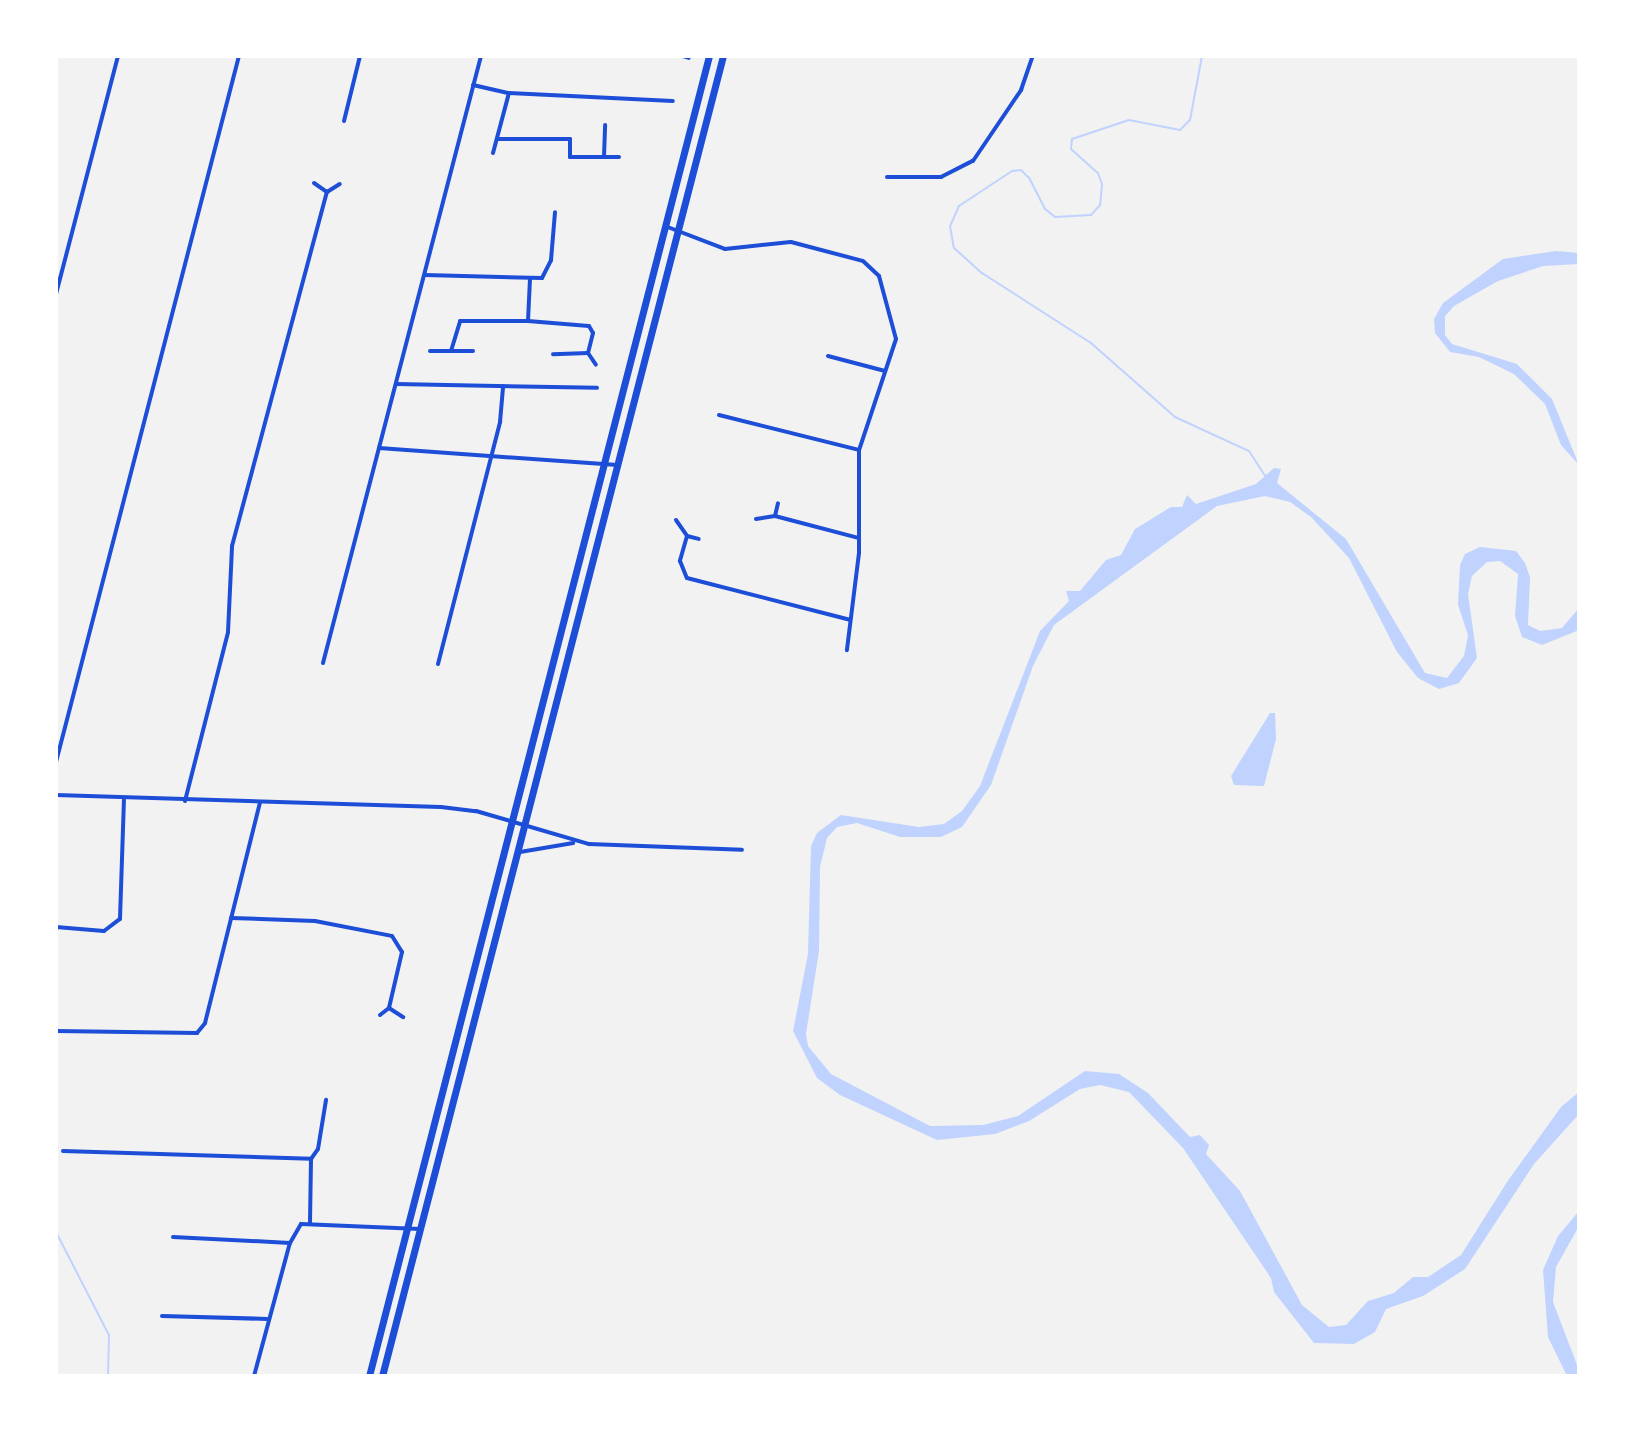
<!DOCTYPE html>
<html>
<head>
<meta charset="utf-8">
<style>
	body { margin:0 }
	#map { position:relative; width:1635px; height:1432px; overflow:hidden; background:#f2f2f2; font-family:"Exo 2",sans-serif }
	div>[style] { position:absolute }
	[style*='--x'] { left:calc(var(--x)*1px); top:calc(var(--y)*1px); width:calc(var(--w)*1px); rotate:calc(var(--a)*1deg) }
	.water>* { inset:0; background:#bfd3fe }
	.stream>* { height:2px; margin:-1px; padding:0 1px; transform-origin:1px; border-radius:1px; background:#bfd3fe }
	.minor>* { height:4px; margin:-2px; padding:0 2px; transform-origin:2px; border-radius:2px; background:#1d4ed8 }
	.primary>* { height:7px; margin:-3.5px; padding:0 3.5px; transform-origin:3.5px; border-radius:3.5px; background:#1d4ed8 }
	span { translate:-50% -50%; white-space:nowrap; text-align:center; line-height:1.15; -webkit-text-stroke:8px #fff; paint-order:stroke }
	.frame { position:absolute; inset:0; border:58px solid #fff; pointer-events:none }
</style>
</head>
<body>
<div id="map">
	<div class="water">
		<i style="clip-path:polygon(1556px 251px,1579px 253px,1579px 264px,1543px 266px,1498px 281px,1454px 306px,1445px 316px,1445px 335px,1452px 344px,1517px 364px,1552px 399px,1579px 465px,1561px 445px,1545px 404px,1514px 374px,1479px 357px,1450px 352px,1435px 333px,1434px 319px,1443px 303px,1503px 259px)"></i>
		<i style="clip-path:polygon(1274px 468px,1281px 469px,1277px 483px,1346px 539px,1425px 673px,1447px 678px,1464px 656px,1468px 635px,1458px 605px,1460px 565px,1465px 554px,1480px 547px,1516px 551px,1525px 563px,1530px 577px,1528px 625px,1540px 631px,1562px 628px,1579px 608px,1579px 630px,1542px 645px,1522px 637px,1515px 616px,1518px 574px,1500px 561px,1487px 562px,1472px 576px,1468px 594px,1477px 658px,1459px 683px,1439px 689px,1418px 678px,1397px 652px,1349px 558px,1311px 517px,1290px 502px,1265px 496px,1217px 506px,1054px 625px,1033px 666px,991px 785px,962px 827px,941px 837px,900px 837px,857px 823px,837px 827px,827px 838px,820px 867px,819px 951px,806px 1034px,808px 1046px,831px 1074px,930px 1126px,983px 1125px,1018px 1116px,1085px 1071px,1119px 1074px,1148px 1093px,1190px 1137px,1200px 1135px,1209px 1145px,1206px 1154px,1240px 1191px,1302px 1305px,1329px 1327px,1346px 1325px,1368px 1301px,1394px 1293px,1413px 1277px,1428px 1277px,1461px 1255px,1507px 1182px,1561px 1107px,1579px 1092px,1579px 1114px,1534px 1164px,1465px 1269px,1423px 1296px,1386px 1309px,1375px 1332px,1354px 1344px,1314px 1343px,1274px 1292px,1271px 1278px,1183px 1148px,1129px 1092px,1100px 1085px,1080px 1089px,1029px 1121px,995px 1134px,937px 1140px,840px 1095px,817px 1078px,793px 1031px,808px 954px,811px 846px,817px 833px,841px 815px,919px 827px,944px 824px,962px 811px,980px 786px,1040px 631px,1069px 601px,1066px 591px,1080px 591px,1106px 560px,1121px 555px,1135px 529px,1171px 507px,1182px 507px,1187px 495px,1196px 504px,1256px 484px)"></i>
		<i style="clip-path:polygon(1270px 713px,1275px 713px,1276px 739px,1264px 786px,1234px 785px,1231px 776px)"></i>
		<i style="clip-path:polygon(1579px 1211px,1579px 1226px,1556px 1267px,1553px 1302px,1579px 1370px,1579px 1376px,1567px 1376px,1548px 1337px,1543px 1270px,1558px 1236px)"></i>
	</div>
	<div class="stream">
		<i style="--x:1202;--y:56;--w:65;--a:100.6"></i>
		<i style="--x:1190;--y:120;--w:14;--a:135"></i>
		<i style="--x:1180;--y:130;--w:52;--a:-168.9"></i>
		<i style="--x:1129;--y:120;--w:60;--a:161.6"></i>
		<i style="--x:1072;--y:139;--w:10;--a:96"></i>
		<i style="--x:1071;--y:149;--w:36;--a:42"></i>
		<i style="--x:1098;--y:173;--w:12;--a:70"></i>
		<i style="--x:1102;--y:184;--w:21;--a:95"></i>
		<i style="--x:1100;--y:205;--w:13;--a:132"></i>
		<i style="--x:1091;--y:215;--w:36;--a:177"></i>
		<i style="--x:1055;--y:217;--w:13;--a:-141"></i>
		<i style="--x:1045;--y:209;--w:35;--a:-117"></i>
		<i style="--x:1029;--y:178;--w:11;--a:-135"></i>
		<i style="--x:1021;--y:170;--w:9;--a:174"></i>
		<i style="--x:1012;--y:171;--w:64;--a:146.6"></i>
		<i style="--x:959;--y:206;--w:22;--a:114"></i>
		<i style="--x:950;--y:226;--w:22;--a:80"></i>
		<i style="--x:954;--y:248;--w:38;--a:42"></i>
		<i style="--x:982;--y:273;--w:130;--a:32.7"></i>
		<i style="--x:1091;--y:343;--w:112;--a:41.4"></i>
		<i style="--x:1175;--y:417;--w:81;--a:24.7"></i>
		<i style="--x:1249;--y:451;--w:31;--a:57"></i>
		<i style="--x:56;--y:1232;--w:116;--a:62.8"></i>
		<i style="--x:109;--y:1335;--w:41;--a:91.4"></i>
	</div>
	<div class="minor">
		<i style="--x:683;--y:56;--w:6;--a:18"></i>
		<i style="--x:473;--y:85;--w:37;--a:13"></i>
		<i style="--x:509;--y:93;--w:164;--a:2.8"></i>
		<i style="--x:344;--y:121;--w:67;--a:-76.2"></i>
		<i style="--x:497;--y:139;--w:73;--a:0"></i>
		<i style="--x:570;--y:139;--w:18;--a:90"></i>
		<i style="--x:570;--y:157;--w:49;--a:0"></i>
		<i style="--x:493;--y:153;--w:62;--a:-75.1"></i>
		<i style="--x:604;--y:157;--w:32;--a:-88"></i>
		<i style="--x:887;--y:177;--w:54;--a:0"></i>
		<i style="--x:941;--y:177;--w:36;--a:-27"></i>
		<i style="--x:973;--y:161;--w:86;--a:-55.9"></i>
		<i style="--x:1021;--y:90;--w:36;--a:-71"></i>
		<i style="--x:314;--y:183;--w:16;--a:35"></i>
		<i style="--x:327;--y:192;--w:15;--a:-32"></i>
		<i style="--x:665;--y:226;--w:64;--a:21"></i>
		<i style="--x:725;--y:249;--w:66;--a:-6.1"></i>
		<i style="--x:791;--y:242;--w:74;--a:14.8"></i>
		<i style="--x:863;--y:261;--w:22;--a:43"></i>
		<i style="--x:879;--y:276;--w:65;--a:74.9"></i>
		<i style="--x:896;--y:339;--w:117;--a:108.4"></i>
		<i style="--x:859;--y:450;--w:103;--a:90"></i>
		<i style="--x:859;--y:553;--w:98;--a:97.1"></i>
		<i style="--x:425;--y:275;--w:117;--a:1.5"></i>
		<i style="--x:542;--y:278;--w:20;--a:-63"></i>
		<i style="--x:551;--y:260;--w:48;--a:-85.2"></i>
		<i style="--x:56;--y:294;--w:246;--a:-75.4"></i>
		<i style="--x:528;--y:321;--w:61;--a:4.7"></i>
		<i style="--x:589;--y:326;--w:8;--a:60"></i>
		<i style="--x:593;--y:333;--w:21;--a:104"></i>
		<i style="--x:588;--y:353;--w:35;--a:178"></i>
		<i style="--x:430;--y:351;--w:43;--a:0"></i>
		<i style="--x:451;--y:351;--w:31;--a:-73"></i>
		<i style="--x:460;--y:321;--w:68;--a:0"></i>
		<i style="--x:528;--y:321;--w:42;--a:-87.3"></i>
		<i style="--x:588;--y:353;--w:14;--a:56"></i>
		<i style="--x:828;--y:356;--w:59;--a:14.7"></i>
		<i style="--x:396;--y:384;--w:201;--a:1.1"></i>
		<i style="--x:719;--y:415;--w:144;--a:14"></i>
		<i style="--x:379;--y:448;--w:239;--a:4.1"></i>
		<i style="--x:775;--y:516;--w:87;--a:14.7"></i>
		<i style="--x:756;--y:519;--w:19;--a:-9"></i>
		<i style="--x:775;--y:516;--w:13;--a:-77"></i>
		<i style="--x:676;--y:520;--w:19;--a:55"></i>
		<i style="--x:687;--y:536;--w:12;--a:14"></i>
		<i style="--x:687;--y:536;--w:26;--a:106"></i>
		<i style="--x:680;--y:561;--w:18;--a:68"></i>
		<i style="--x:687;--y:578;--w:168;--a:14.4"></i>
		<i style="--x:323;--y:663;--w:627;--a:-75.41"></i>
		<i style="--x:438;--y:664;--w:250;--a:-75.6"></i>
		<i style="--x:500;--y:422;--w:36;--a:-85"></i>
		<i style="--x:56;--y:762;--w:729;--a:-75.47"></i>
		<i style="--x:56;--y:795;--w:385;--a:1.8"></i>
		<i style="--x:441;--y:807;--w:35;--a:7"></i>
		<i style="--x:476;--y:811;--w:118;--a:16.3"></i>
		<i style="--x:589;--y:844;--w:153;--a:2.2"></i>
		<i style="--x:185;--y:801;--w:174;--a:-75.7"></i>
		<i style="--x:228;--y:632;--w:86;--a:-87.3"></i>
		<i style="--x:232;--y:546;--w:367;--a:-75"></i>
		<i style="--x:520;--y:852;--w:54;--a:-9.6"></i>
		<i style="--x:231;--y:918;--w:84;--a:2"></i>
		<i style="--x:315;--y:921;--w:78;--a:11"></i>
		<i style="--x:392;--y:936;--w:19;--a:58"></i>
		<i style="--x:402;--y:952;--w:57;--a:103.1"></i>
		<i style="--x:56;--y:927;--w:48;--a:4.8"></i>
		<i style="--x:104;--y:931;--w:20;--a:-37"></i>
		<i style="--x:120;--y:919;--w:119;--a:-88.1"></i>
		<i style="--x:380;--y:1015;--w:11;--a:-38"></i>
		<i style="--x:389;--y:1008;--w:17;--a:33"></i>
		<i style="--x:56;--y:1031;--w:141;--a:0.8"></i>
		<i style="--x:197;--y:1033;--w:13;--a:-51"></i>
		<i style="--x:205;--y:1023;--w:227;--a:-76"></i>
		<i style="--x:63;--y:1151;--w:248;--a:1.8"></i>
		<i style="--x:311;--y:1159;--w:65;--a:90.9"></i>
		<i style="--x:311;--y:1159;--w:12;--a:-55"></i>
		<i style="--x:318;--y:1149;--w:50;--a:-80.7"></i>
		<i style="--x:173;--y:1237;--w:117;--a:2.9"></i>
		<i style="--x:162;--y:1316;--w:105;--a:1.6"></i>
		<i style="--x:254;--y:1376;--w:138;--a:-74.9"></i>
		<i style="--x:290;--y:1243;--w:22;--a:-60"></i>
		<i style="--x:301;--y:1224;--w:119;--a:2.4"></i>
	</div>
	<div class="primary">
		<i style="--x:369;--y:1376;--w:1363;--a:-75.56"></i>
		<i style="--x:382;--y:1376;--w:1363;--a:-75.52"></i>
	</div>
	<div class="frame"></div>
</div>
</body>
</html>
